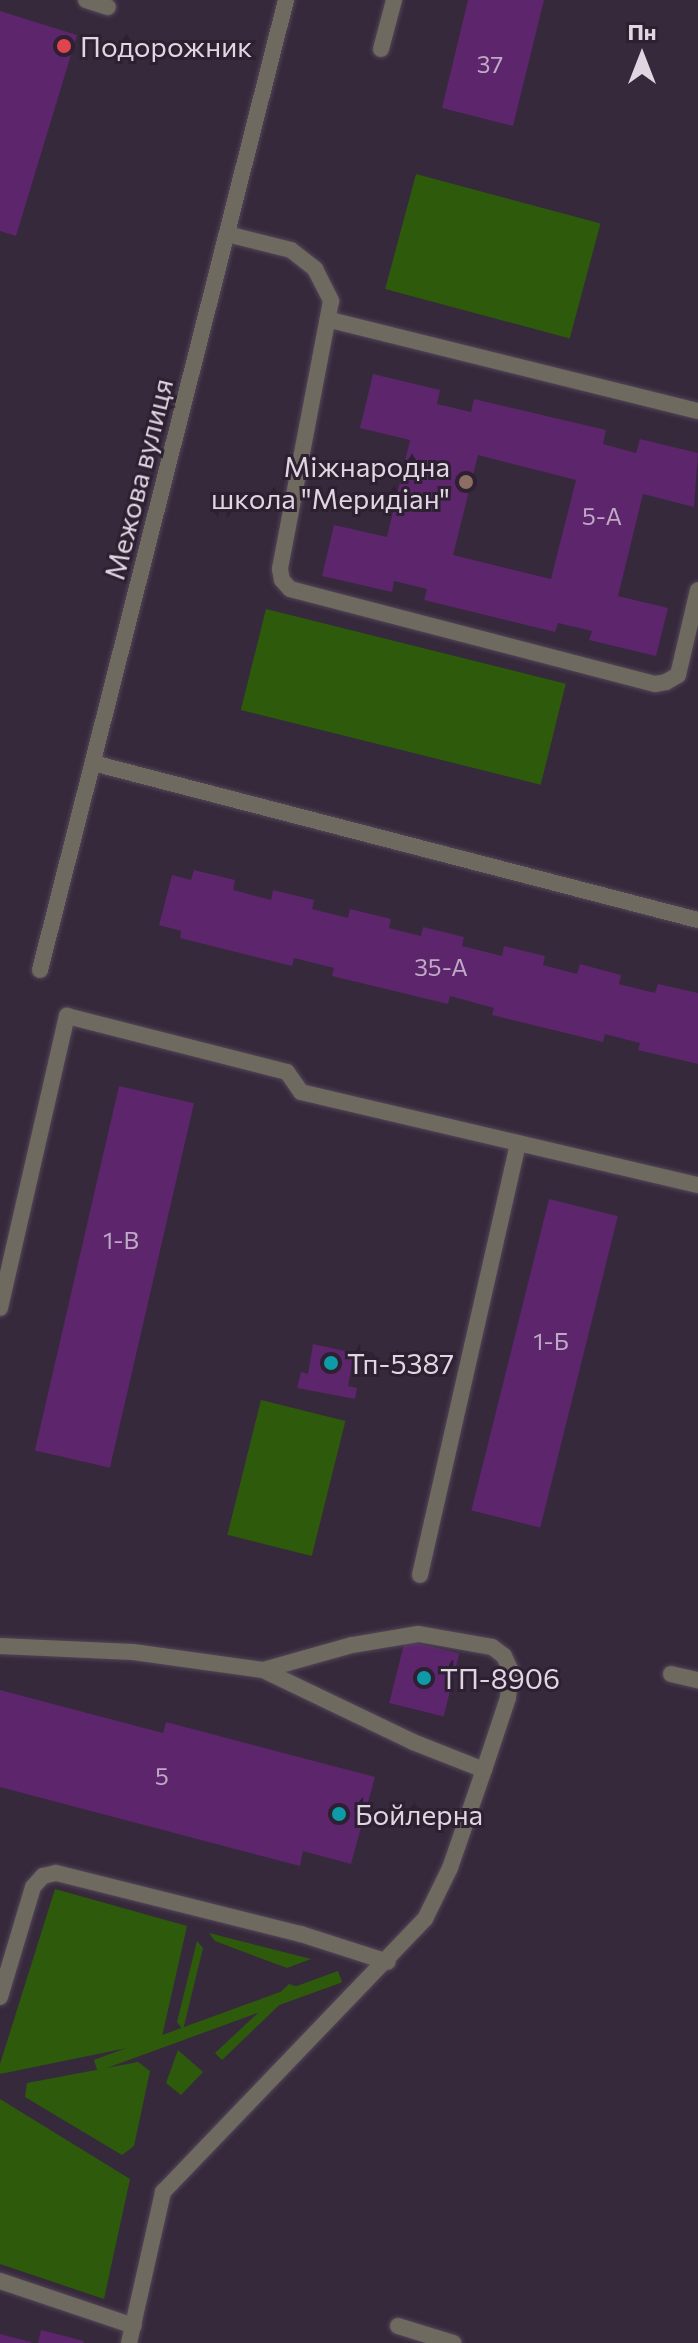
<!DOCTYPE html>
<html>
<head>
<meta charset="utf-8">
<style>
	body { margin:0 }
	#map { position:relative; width:698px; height:2343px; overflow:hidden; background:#37293c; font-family:Commissioner,sans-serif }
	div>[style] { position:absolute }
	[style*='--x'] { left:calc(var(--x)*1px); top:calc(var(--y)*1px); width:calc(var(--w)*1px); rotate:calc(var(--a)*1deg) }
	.green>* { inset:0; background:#2d5b0b; transform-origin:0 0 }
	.building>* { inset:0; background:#5c256c; transform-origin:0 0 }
	.roads { filter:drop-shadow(0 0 2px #524557) drop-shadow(0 0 2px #524557) }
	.lane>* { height:16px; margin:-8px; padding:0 8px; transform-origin:8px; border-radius:8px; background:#6e6a60 }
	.street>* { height:16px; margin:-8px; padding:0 8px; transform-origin:8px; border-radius:8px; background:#6e6a60 }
	.dots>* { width:22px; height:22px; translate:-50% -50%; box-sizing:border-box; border:4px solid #2d2031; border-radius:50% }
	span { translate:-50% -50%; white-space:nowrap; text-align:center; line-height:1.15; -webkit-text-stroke:6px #2d2031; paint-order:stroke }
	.number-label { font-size:24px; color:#beaac4 }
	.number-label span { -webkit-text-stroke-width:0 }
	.poi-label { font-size:28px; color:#dfd6e2 }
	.left { translate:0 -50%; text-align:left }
	.right { translate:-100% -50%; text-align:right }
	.street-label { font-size:28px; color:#dfd6e2 }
	.north { position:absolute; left:602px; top:16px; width:80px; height:80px; -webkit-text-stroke:6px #2d2031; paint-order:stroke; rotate:0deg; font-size:22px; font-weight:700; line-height:32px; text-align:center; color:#dfd6e2 }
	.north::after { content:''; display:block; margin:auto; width:28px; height:36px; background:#dfd6e2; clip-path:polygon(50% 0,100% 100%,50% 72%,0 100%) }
</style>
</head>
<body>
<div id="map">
	<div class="green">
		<i style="left:416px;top:174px;width:191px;height:119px;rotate:15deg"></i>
		<i style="left:266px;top:609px;width:309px;height:104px;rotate:14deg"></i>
		<i style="left:261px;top:1400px;width:87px;height:139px;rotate:14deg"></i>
		<i style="clip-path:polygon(55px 1889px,187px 1926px,161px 2041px,0 2074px,0 2064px)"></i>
		<i style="clip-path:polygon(209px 1933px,311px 1959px,287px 1968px,215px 1941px)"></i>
		<i style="clip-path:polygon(197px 1941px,203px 1948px,183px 2030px,177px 2022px)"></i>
		<i style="left:338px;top:1971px;width:12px;height:260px;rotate:70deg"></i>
		<i style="clip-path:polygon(289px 1984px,298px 1987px,222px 2060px,215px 2053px)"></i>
		<i style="clip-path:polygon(178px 2050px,203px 2072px,181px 2095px,166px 2083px)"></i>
		<i style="clip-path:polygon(138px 2062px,150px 2071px,134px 2146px,122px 2155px,25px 2097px,27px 2083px)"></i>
		<i style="clip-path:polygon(0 2099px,130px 2179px,104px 2299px,0 2264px)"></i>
	</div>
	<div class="building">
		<i style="clip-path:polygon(468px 0,544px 0,513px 126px,442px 108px)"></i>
		<i style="clip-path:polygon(0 11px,77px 35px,16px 236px,0 231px)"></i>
		<i style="clip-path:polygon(evenodd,373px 374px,440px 390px,437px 404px,471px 412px,474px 399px,606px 430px,603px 444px,636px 453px,640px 439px,698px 453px,694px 507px,643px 494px,618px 596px,668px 608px,656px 656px,589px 640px,592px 631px,558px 623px,555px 632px,424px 600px,427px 589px,394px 581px,392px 592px,322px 576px,334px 525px,387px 537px,410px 440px,360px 428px,373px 374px,478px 455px,576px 480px,551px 579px,453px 555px,478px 455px)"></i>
		<i style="clip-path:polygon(194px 870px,235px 880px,233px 890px,271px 900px,273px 890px,314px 900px,312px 909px,348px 918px,350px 909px,391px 919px,389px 928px,421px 936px,423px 927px,464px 937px,462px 946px,502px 956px,504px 946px,545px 956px,543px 965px,577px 974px,580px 964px,621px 975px,619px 984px,655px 993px,658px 984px,698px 993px,698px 1064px,638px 1050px,640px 1043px,605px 1034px,603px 1042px,492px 1015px,494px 1008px,450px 996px,448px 1004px,332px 976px,334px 968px,294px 958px,292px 966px,180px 938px,181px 931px,159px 925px,172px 875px,191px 880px)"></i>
		<i style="left:119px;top:1086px;width:77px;height:374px;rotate:13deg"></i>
		<i style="left:549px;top:1199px;width:71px;height:321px;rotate:14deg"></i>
		<i style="clip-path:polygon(313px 1344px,354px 1353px,348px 1386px,357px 1388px,355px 1399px,297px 1388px,301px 1372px,308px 1374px)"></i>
		<i style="left:405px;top:1640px;width:56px;height:65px;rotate:14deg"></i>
		<i style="clip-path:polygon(0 1690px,163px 1733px,166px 1722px,375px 1777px,351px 1864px,303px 1851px,300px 1866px,0 1787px)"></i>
		<i style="clip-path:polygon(41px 2330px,84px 2341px,83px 2343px,38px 2343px)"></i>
		<i style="clip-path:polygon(0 2334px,31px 2342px,31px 2343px,0 2343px)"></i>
	</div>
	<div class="roads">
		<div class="lane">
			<i style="--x:86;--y:0;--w:23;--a:18"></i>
			<i style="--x:381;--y:49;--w:51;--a:-75.1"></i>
			<i style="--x:227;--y:234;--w:66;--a:14"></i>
			<i style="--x:291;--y:250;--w:31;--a:38"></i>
			<i style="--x:315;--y:269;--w:36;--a:63"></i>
			<i style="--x:331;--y:301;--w:273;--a:100.8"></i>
			<i style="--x:280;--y:569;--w:11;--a:80"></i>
			<i style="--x:282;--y:580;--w:12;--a:48"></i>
			<i style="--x:290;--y:589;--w:377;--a:14.6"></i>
			<i style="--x:655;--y:684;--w:11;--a:-10"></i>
			<i style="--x:666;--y:682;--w:14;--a:-30"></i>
			<i style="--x:678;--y:675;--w:87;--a:-76.8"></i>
			<i style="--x:330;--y:320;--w:379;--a:13.9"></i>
			<i style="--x:93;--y:763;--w:625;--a:14.55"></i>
			<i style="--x:0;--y:1308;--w:300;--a:-77.1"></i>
			<i style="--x:67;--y:1016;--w:227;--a:14.3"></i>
			<i style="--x:287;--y:1072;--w:24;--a:55"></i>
			<i style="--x:301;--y:1092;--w:408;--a:13.2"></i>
			<i style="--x:420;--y:1575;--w:443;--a:-77.2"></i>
			<i style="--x:0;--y:1646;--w:133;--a:2.6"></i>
			<i style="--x:133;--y:1652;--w:131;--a:7.9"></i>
			<i style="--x:263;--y:1670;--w:166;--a:25.6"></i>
			<i style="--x:413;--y:1742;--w:76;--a:21.5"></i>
			<i style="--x:671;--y:1674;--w:28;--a:13"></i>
			<i style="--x:0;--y:1997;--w:115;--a:-73.3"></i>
			<i style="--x:33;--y:1887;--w:15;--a:-48"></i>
			<i style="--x:43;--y:1876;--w:13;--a:-13"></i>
			<i style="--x:56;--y:1873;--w:252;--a:14"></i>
			<i style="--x:301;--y:1934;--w:91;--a:17.8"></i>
			<i style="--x:0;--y:2281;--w:141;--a:18.6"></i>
			<i style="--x:398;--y:2326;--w:58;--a:17.2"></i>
			<i style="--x:129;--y:2343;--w:155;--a:-77.3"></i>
			<i style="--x:163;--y:2192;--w:378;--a:-46.2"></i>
			<i style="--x:425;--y:1919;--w:57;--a:-63.9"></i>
			<i style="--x:450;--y:1868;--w:104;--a:-70.9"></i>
			<i style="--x:484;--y:1770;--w:76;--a:-71.6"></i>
			<i style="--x:508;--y:1698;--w:27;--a:-84"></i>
			<i style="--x:511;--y:1671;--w:17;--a:-115"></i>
			<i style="--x:504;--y:1656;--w:15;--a:-143"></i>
			<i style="--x:492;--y:1647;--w:75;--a:-170"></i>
			<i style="--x:418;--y:1634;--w:67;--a:170.5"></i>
			<i style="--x:352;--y:1645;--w:92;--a:164.3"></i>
		</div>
		<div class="street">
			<i style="--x:40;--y:970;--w:1001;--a:-75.77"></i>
		</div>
	</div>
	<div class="dots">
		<i style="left:64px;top:46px;background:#e0444e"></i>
		<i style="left:466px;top:482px;background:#8d6e63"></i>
		<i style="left:331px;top:1363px;background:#0f9aa8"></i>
		<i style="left:424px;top:1678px;background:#0f9aa8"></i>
		<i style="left:339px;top:1814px;background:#0f9aa8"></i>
	</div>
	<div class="number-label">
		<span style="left:490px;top:64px">37</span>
		<span style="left:602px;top:516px">5-А</span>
		<span style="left:441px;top:967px">35-А</span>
		<span style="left:121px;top:1240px">1-В</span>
		<span style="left:551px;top:1341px">1-Б</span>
		<span style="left:162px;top:1776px">5</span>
	</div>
	<div class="poi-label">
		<span class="left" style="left:80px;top:46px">Подорожник</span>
		<span class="right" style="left:450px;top:482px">Міжнародна<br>школа "Меридіан"</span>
		<span class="left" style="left:347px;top:1363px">Тп-5387</span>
		<span class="left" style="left:440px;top:1678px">ТП-8906</span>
		<span class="left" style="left:355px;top:1814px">Бойлерна</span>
	</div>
	<div class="street-label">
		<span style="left:138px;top:479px;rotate:-76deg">Межова вулиця</span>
	</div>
	<div class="north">Пн</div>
</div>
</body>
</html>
